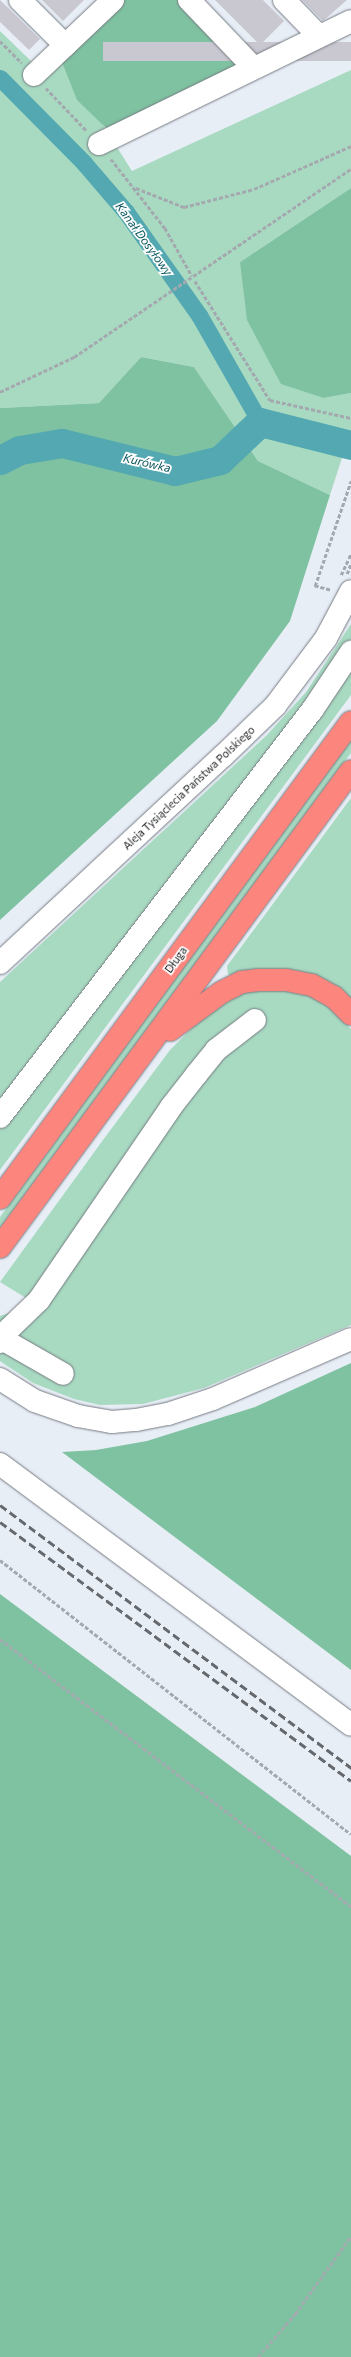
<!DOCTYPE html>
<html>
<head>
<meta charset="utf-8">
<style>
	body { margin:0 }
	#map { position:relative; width:351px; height:2357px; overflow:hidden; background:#e8eef6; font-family:Commissioner,sans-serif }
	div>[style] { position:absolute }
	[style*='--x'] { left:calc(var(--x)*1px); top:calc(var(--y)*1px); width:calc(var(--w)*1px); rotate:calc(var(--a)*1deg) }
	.green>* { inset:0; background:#a8dac1 }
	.forest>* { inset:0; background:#7fc2a1 }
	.canal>* { height:17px; margin:-8.5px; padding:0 8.5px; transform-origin:8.5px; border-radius:8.5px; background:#53a8b2 }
	.river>* { height:29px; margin:-14.5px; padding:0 14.5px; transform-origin:14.5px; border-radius:14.5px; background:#53a8b2 }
	.building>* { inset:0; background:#c9c8d1; transform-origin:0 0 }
	.path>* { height:2.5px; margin-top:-1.25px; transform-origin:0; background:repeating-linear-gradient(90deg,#a4a9af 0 4px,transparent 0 6px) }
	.roads { filter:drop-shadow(0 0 1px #767b82) drop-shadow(0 0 1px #767b82) }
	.minor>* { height:22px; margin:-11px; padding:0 11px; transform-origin:11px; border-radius:11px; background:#fff }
	.highway>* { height:22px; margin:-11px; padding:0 11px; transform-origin:11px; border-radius:11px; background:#fc857e }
	.rail>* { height:3px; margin-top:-1.5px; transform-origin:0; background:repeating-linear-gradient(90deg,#65696d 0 8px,transparent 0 12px) }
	span { translate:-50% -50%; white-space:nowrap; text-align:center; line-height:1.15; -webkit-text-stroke:3.5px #fff; paint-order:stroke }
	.street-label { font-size:11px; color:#232528 }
	.water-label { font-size:12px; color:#09555d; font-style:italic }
</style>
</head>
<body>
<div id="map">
	<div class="green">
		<i style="clip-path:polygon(0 31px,33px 63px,60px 57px,132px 171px,351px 70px,351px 188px,240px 262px,324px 398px,351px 393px,351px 430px,330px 495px,258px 461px,194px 367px,141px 357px,99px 403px,0 408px)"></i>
		<i style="clip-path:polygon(351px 624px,351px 695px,0 1170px,0 982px,267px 735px,306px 692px)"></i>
		<i style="clip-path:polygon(351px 738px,351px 753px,0 1228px,0 1217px)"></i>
		<i style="clip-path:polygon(351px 798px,351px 1000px,311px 974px,294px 970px,263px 969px,231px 976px,228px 974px,227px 966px)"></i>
		<i style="clip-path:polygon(271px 988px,313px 996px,337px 1013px,351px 1029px,351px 1325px,204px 1388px,143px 1404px,100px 1405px,74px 1399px,33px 1383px,0 1361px,0 1316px,12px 1312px,26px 1298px,0 1282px,103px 1140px,170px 1050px,200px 1020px,241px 993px)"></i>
	</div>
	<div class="forest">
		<i style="clip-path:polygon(119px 0,181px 0,239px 65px,108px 130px,77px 100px,60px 57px)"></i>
		<i style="clip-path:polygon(351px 188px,351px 393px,324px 398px,281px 384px,247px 320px,240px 262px)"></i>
		<i style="clip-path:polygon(141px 357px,194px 367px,258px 461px,330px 495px,290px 621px,217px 721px,0 920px,0 408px,99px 403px)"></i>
		<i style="clip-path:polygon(351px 1363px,351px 1670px,62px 1452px,96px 1450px,147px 1441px,255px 1407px)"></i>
		<i style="clip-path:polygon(0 1594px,351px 1856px,351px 2357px,0 2357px)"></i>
	</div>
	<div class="canal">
		<i style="--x:0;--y:78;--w:120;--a:45.3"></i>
		<i style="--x:84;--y:163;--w:65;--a:49.4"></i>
		<i style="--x:126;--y:212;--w:126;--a:54.7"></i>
		<i style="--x:199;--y:315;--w:123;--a:60.3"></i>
	</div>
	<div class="river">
		<i style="--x:0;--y:460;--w:22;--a:-27"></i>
		<i style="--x:20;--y:450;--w:43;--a:-9.5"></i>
		<i style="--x:62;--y:443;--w:116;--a:13.9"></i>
		<i style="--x:175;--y:471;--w:46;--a:-13.7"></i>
		<i style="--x:220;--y:460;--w:55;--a:-43.5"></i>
		<i style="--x:260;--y:422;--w:94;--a:14.2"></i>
	</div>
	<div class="building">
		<i style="clip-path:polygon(0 0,40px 39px,29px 50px,0 22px)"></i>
		<i style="clip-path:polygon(42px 0,84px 0,63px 21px)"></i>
		<i style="clip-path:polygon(215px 0,263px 0,284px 21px,260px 45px)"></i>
		<i style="clip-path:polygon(302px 0,347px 0,323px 21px)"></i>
		<i style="left:351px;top:42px;width:19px;height:248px;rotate:90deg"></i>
	</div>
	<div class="path">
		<i style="--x:0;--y:41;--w:31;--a:45"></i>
		<i style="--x:46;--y:88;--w:59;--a:46.4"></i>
		<i style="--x:111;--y:159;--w:88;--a:52"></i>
		<i style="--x:165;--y:228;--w:55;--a:60.6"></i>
		<i style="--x:136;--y:188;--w:52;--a:21.6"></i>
		<i style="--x:184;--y:207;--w:72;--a:-14.4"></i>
		<i style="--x:254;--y:189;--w:106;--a:-23.9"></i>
		<i style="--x:195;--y:281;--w:141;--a:57.8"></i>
		<i style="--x:270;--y:400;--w:83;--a:12.5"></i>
		<i style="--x:0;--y:392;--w:82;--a:-25.3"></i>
		<i style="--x:74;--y:357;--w:335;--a:-34.2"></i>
		<i style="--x:347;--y:574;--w:12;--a:-70"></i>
		<i style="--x:341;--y:575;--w:23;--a:-65"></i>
		<i style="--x:330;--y:590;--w:16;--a:-165"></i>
		<i style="--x:315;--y:586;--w:111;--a:-71.1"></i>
		<i style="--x:0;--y:1560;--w:445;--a:38"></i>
		<i style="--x:0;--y:1639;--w:441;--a:37.3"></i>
		<i style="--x:258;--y:2357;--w:57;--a:-49.3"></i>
		<i style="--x:295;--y:2314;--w:96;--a:-54.3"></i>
	</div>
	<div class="roads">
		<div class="minor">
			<i style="--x:20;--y:0;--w:64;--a:45"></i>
			<i style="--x:189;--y:0;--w:93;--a:46.3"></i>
			<i style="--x:284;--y:0;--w:50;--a:45.8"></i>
			<i style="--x:34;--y:75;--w:109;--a:-43.5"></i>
			<i style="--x:99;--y:144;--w:280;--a:-26"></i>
			<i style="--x:0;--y:963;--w:303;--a:-42.9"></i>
			<i style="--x:222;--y:757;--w:74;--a:-43.9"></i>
			<i style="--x:275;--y:706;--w:85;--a:-53.1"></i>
			<i style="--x:326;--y:638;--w:53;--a:-62"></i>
			<i style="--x:0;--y:1117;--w:514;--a:-52.51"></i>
			<i style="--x:313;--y:709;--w:69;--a:-56.3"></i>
			<i style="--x:2;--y:1339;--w:70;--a:29.8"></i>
			<i style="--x:0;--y:1342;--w:16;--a:-55"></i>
			<i style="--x:9;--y:1329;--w:42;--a:-44"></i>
			<i style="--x:39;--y:1300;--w:234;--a:-55.6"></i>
			<i style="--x:171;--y:1107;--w:41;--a:-52"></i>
			<i style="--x:196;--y:1075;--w:32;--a:-51"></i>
			<i style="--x:216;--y:1050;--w:49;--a:-37.6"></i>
			<i style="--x:0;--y:1379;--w:41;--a:32.2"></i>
			<i style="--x:35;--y:1401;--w:46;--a:19.2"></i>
			<i style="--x:78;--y:1416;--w:35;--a:10"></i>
			<i style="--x:112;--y:1422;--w:24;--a:-5"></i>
			<i style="--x:136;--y:1420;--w:33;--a:-11"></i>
			<i style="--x:168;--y:1414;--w:47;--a:-18.4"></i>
			<i style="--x:213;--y:1399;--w:150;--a:-23.5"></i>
			<i style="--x:0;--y:1464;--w:437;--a:36.6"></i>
		</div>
		<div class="highway">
			<i style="--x:170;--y:1030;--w:64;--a:-36.2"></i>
			<i style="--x:222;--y:992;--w:22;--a:-27"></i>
			<i style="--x:242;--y:982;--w:16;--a:-7"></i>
			<i style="--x:258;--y:980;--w:28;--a:0"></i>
			<i style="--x:286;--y:980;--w:26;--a:11"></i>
			<i style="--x:312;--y:985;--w:25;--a:29"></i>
			<i style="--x:334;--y:997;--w:24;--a:45"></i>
			<i style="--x:0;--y:1198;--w:591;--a:-53.6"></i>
			<i style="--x:0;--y:1247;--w:591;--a:-53.6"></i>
		</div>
	</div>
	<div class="rail">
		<i style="--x:0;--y:1505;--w:439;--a:36.8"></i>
		<i style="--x:0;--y:1522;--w:436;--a:36.4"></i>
	</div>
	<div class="street-label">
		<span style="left:189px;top:788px;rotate:-43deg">Aleja Tysiąclecia Państwa Polskiego</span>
		<span style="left:176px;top:960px;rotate:-54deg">Długa</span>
	</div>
	<div class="water-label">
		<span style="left:144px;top:239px;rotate:54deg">Kanał Dosyłowy</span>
		<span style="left:147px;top:463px;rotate:13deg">Kurówka</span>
	</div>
</div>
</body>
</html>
